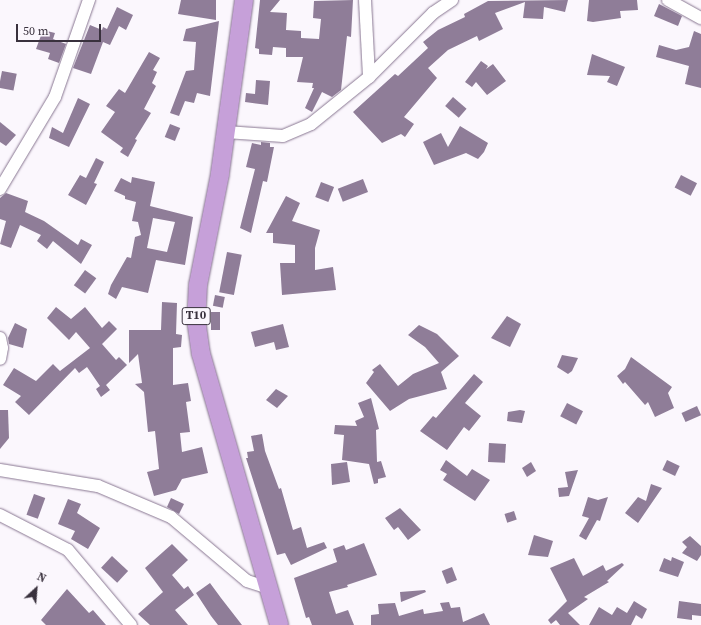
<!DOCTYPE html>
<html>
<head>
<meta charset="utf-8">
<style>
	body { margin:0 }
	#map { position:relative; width:701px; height:625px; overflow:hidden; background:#fbf7fd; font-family:"Source Serif 4",serif }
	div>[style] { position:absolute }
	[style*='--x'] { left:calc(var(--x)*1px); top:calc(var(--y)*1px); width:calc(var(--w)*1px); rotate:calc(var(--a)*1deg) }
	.building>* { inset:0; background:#8f7d98; transform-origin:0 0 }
	.roads { filter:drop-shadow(0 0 1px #897792) drop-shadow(0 0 1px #897792) }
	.minor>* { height:12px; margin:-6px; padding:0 6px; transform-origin:6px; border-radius:6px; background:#fff }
	.highway>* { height:18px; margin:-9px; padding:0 9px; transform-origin:9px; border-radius:9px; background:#c6a0d9 }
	span { translate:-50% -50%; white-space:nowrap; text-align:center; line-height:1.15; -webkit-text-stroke:4px #fbf7fd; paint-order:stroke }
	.shield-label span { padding:1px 3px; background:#fbf7fd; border:1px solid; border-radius:3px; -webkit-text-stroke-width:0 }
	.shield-label { font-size:12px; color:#39313d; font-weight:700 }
	.north { position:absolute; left:16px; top:569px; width:40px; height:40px; -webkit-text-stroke:3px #fbf7fd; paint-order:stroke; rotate:26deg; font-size:11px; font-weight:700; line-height:16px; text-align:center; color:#39313d }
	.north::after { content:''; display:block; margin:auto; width:14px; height:18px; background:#39313d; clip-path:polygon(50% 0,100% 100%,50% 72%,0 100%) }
	.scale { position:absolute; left:16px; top:24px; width:85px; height:18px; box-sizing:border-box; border:2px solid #39313d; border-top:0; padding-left:5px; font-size:12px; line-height:14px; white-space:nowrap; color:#39313d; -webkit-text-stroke:3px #fbf7fd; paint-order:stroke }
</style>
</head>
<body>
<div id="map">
	<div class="building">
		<i style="clip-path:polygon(181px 0,216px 0,216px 20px,178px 14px)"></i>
		<i style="clip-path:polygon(260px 0,280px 0,270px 12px,287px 13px,286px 30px,301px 31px,301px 38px,319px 39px,321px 19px,313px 18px,314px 1px,353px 0,351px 37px,347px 36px,341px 90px,332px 97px,322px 92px,312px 112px,305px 108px,314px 88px,312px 88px,313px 83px,297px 82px,303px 57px,286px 57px,286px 48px,273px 47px,272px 55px,259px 54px,259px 49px,255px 48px)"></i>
		<i style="clip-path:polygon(568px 0,565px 12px,544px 7px,543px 19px,523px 18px,525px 2px,495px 13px,503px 29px,479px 41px,477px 36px,448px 50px,428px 68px,437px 78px,404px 117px,414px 124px,405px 137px,401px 134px,382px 143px,353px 112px,395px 74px,398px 76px,428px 48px,423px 42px,438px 30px,465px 17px,464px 14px,488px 1px)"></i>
		<i style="clip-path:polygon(589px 0,637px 0,638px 10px,620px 11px,621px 18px,593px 22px,587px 21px)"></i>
		<i style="clip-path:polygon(659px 4px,682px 16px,678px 26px,654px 16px)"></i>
		<i style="clip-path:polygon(117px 7px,133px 15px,126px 30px,119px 26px,110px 45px,103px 42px,91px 74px,73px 68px,90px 25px,102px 30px,103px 27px,107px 29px)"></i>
		<i style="clip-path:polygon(219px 21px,210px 96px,197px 93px,194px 103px,185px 101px,179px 116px,170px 113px,186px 71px,194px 70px,196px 42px,183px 41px,186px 29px)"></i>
		<i style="clip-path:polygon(43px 30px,55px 33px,53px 39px,66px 44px,59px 63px,48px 59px,50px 53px,36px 49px)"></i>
		<i style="clip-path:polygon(694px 31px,701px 34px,701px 88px,685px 84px,689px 66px,656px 57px,659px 45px,676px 50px,689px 47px)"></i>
		<i style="clip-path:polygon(149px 52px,160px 58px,153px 70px,157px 72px,152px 83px,156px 86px,144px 109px,151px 113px,135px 139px,137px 140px,128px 157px,120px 152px,123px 148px,101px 132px,115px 112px,106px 106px,119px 89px,125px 93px)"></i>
		<i style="clip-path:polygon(592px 54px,625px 67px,617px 86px,607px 82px,610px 76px,587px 75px)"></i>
		<i style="clip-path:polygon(481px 61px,488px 66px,486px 69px,493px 64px,506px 81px,487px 95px,476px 82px,472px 87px,465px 82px)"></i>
		<i style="left:2px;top:71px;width:15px;height:17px;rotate:11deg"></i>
		<i style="clip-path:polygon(256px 80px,270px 81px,268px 105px,245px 102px,246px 93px,255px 94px)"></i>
		<i style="left:453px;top:97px;width:18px;height:12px;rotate:41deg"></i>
		<i style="clip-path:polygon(78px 98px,90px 104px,69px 147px,49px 138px,52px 127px,63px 133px)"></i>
		<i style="clip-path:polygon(0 122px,16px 135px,6px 146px,0 142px)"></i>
		<i style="left:170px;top:124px;width:11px;height:14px;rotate:22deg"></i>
		<i style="clip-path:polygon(460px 126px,488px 143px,484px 152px,478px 159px,466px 153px,434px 165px,423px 142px,441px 133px,448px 147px)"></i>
		<i style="clip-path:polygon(261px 142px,270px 143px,270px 147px,274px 147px,267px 182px,263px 181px,251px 233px,240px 228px,255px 169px,246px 167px,252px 143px,261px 145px)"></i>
		<i style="clip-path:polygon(96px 158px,104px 162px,94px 183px,97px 184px,86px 205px,68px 195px,80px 175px,86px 178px)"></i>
		<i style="left:681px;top:175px;width:18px;height:14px;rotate:27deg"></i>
		<i style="clip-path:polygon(evenodd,132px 177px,155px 182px,150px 206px,193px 217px,185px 265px,156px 260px,148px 293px,122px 287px,116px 299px,108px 294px,111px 285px,127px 257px,131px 258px,135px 237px,141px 235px,138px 222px,132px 221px,136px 202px,125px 199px,125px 196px,114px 191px,121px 178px,131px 183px,132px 177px,153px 218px,175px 222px,167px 252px,147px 248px,153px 218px)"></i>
		<i style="left:363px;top:179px;width:14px;height:27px;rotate:69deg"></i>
		<i style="left:321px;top:182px;width:14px;height:16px;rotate:21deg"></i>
		<i style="clip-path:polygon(6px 193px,28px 201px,25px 212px,44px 221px,78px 245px,81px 239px,92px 245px,81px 264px,53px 241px,47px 249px,37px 241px,41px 235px,20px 225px,11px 248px,0 244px,6px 221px,0 219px,0 198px)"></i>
		<i style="clip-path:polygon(286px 196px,300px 203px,292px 221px,320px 230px,315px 248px,315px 270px,333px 267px,336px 290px,282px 295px,280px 263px,295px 263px,295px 245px,273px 243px,273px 233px,266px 233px)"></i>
		<i style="left:227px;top:252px;width:15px;height:41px;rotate:11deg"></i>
		<i style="left:85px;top:270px;width:14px;height:19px;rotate:36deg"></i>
		<i style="left:215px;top:295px;width:10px;height:11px;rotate:11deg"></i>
		<i style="clip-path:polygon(162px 302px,177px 303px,176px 334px,182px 335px,181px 347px,173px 348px,173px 385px,188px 383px,191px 401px,186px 402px,190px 432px,180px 433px,182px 452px,202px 447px,208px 473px,182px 479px,176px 490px,154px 496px,147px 472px,159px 469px,155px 431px,148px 432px,144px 392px,135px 384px,142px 383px,138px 354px,129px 363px,129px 330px,161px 330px)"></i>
		<i style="clip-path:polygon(56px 307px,71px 319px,85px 307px,102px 328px,109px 321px,117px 329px,102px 344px,116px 360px,119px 357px,127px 365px,106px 385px,110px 390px,101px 397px,96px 389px,100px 386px,87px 367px,79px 373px,75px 368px,29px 415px,15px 402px,21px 396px,3px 385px,14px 368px,36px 381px,53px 364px,60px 371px,90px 348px,76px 332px,69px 340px,47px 318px)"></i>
		<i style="left:211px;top:312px;width:9px;height:18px"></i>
		<i style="clip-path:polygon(507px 316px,521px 324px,510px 347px,491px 338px)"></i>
		<i style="clip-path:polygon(15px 323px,27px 329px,23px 348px,9px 344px,8px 338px)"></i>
		<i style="clip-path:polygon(283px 324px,289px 347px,276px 350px,274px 342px,255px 347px,251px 332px)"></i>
		<i style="clip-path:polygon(419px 325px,437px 334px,459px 356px,441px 372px,447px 389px,409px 399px,390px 411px,366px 383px,374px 372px,372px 370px,380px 364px,398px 386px,413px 374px,439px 363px,425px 347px,408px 335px)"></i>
		<i style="clip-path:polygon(562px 355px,578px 358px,572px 371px,568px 374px,557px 367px)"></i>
		<i style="clip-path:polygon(631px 357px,672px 387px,668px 393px,674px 408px,655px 417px,648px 402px,645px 405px,625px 382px,623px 384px,617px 376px,625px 369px)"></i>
		<i style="clip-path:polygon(474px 374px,483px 382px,465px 403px,481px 416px,469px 431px,464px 427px,447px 450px,420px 431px,433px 416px,436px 418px)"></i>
		<i style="clip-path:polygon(276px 389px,288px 396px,277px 408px,266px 400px)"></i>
		<i style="clip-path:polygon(371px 398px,379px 429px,376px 430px,377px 462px,381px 461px,386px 477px,378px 479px,378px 483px,374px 484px,369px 464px,342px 460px,344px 435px,334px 434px,335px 425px,357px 426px,355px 421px,364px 417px,358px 403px)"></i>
		<i style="left:567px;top:403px;width:18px;height:15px;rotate:27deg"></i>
		<i style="left:697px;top:406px;width:10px;height:17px;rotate:66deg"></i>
		<i style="clip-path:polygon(0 410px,8px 410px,9px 438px,0 449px)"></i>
		<i style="clip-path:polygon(520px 410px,525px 411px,522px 423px,507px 421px,508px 412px)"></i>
		<i style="clip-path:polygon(262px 434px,265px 451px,279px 489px,281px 488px,293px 530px,301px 527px,307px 548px,324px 542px,327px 548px,291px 565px,285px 553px,277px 555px,246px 458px,248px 458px,247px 452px,254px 451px,251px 436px)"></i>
		<i style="left:489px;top:443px;width:17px;height:19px;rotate:3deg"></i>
		<i style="clip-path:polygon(446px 460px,467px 476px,472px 469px,490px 480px,475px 501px,443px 480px,447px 474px,440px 470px)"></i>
		<i style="left:667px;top:460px;width:14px;height:11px;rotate:25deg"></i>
		<i style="clip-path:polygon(347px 462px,350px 482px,332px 485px,331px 464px)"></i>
		<i style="clip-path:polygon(531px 462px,536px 471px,527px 477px,522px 468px)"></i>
		<i style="clip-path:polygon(578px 470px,569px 496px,559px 497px,558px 488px,568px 487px,565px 472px)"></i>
		<i style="clip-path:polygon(651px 484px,662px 488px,638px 523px,625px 513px,638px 497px,646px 501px)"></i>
		<i style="left:34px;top:494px;width:12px;height:22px;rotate:20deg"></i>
		<i style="clip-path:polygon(588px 497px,598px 500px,608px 497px,600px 521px,597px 520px,586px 540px,579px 536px,589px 518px,582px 516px)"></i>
		<i style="clip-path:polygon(171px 498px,184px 504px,179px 514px,167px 507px)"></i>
		<i style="clip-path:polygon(68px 499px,81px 504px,77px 513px,100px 528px,88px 549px,71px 539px,75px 531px,58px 524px)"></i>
		<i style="clip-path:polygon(400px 508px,421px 530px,408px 540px,398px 527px,394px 530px,385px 518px)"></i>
		<i style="left:514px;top:511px;width:9px;height:10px;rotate:72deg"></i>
		<i style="clip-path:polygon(534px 535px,553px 541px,548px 557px,528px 555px)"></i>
		<i style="clip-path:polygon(690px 536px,701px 546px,701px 555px,697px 561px,682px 553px,687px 547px,682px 542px)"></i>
		<i style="clip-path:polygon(364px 543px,377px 575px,347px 585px,348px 587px,329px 592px,336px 614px,348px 610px,354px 625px,312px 625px,309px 617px,306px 618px,294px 578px,337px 562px,333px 549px,344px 545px,346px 550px)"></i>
		<i style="clip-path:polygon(172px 544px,188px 560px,172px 575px,184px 589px,188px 586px,194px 595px,175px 610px,188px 625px,150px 625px,138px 614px,163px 592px,145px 568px)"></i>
		<i style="left:112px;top:556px;width:22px;height:16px;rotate:43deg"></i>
		<i style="clip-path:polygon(672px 557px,684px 562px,678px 577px,659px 571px,664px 558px,671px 561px)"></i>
		<i style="clip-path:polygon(574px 558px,583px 576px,603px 565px,606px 571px,622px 563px,624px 565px,607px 581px,609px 582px,584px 597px,588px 599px,568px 613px,580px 625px,560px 625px,556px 620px,551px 624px,548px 620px,567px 601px,550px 568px)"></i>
		<i style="left:452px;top:567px;width:14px;height:11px;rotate:69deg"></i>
		<i style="clip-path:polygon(210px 583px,221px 598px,242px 625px,218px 625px,211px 616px,196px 593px)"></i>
		<i style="clip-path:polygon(67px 589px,89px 613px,93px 610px,106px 625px,46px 625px,41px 620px)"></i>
		<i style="clip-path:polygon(425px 590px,426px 592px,401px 602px,400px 592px)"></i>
		<i style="clip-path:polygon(634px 601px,647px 609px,642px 619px,636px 615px,631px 625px,589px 625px,599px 607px,612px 615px,617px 607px,627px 613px)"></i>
		<i style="clip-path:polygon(679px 601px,701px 604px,701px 616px,692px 615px,692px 620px,677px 618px)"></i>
		<i style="clip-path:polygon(449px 602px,451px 608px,460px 607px,463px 622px,484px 613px,490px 625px,371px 625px,371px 615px,379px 614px,378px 604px,395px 603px,399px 616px,423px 609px,424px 614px,443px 611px,440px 603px)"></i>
	</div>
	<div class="roads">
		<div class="minor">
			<i style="--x:365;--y:0;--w:77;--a:87"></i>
			<i style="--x:668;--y:0;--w:38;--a:29"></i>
			<i style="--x:226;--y:132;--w:57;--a:4"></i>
			<i style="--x:283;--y:136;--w:30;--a:-23"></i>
			<i style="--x:311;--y:124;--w:75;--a:-39"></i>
			<i style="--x:369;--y:77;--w:91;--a:-45"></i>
			<i style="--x:433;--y:13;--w:23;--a:-34"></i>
			<i style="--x:0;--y:189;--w:107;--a:-59.1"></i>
			<i style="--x:55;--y:97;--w:103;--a:-70.7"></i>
			<i style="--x:0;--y:338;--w:10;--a:79"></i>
			<i style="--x:2;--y:348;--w:11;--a:100"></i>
			<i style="--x:0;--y:470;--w:99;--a:9.3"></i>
			<i style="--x:98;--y:486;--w:79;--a:23"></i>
			<i style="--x:171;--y:517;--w:99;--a:40.1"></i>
			<i style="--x:247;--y:581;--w:23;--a:18"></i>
			<i style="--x:0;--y:515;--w:76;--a:27.2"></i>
			<i style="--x:68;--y:550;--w:98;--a:50"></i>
		</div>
		<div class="highway">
			<i style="--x:244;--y:0;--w:176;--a:97.9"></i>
			<i style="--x:220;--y:174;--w:113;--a:101.2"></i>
			<i style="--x:198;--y:285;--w:34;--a:93"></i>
			<i style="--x:196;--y:319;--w:35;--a:82"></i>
			<i style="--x:201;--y:354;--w:282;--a:73.9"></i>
		</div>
	</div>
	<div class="shield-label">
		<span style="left:196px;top:316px">T10</span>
	</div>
	<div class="north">N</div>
	<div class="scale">50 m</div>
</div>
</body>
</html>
